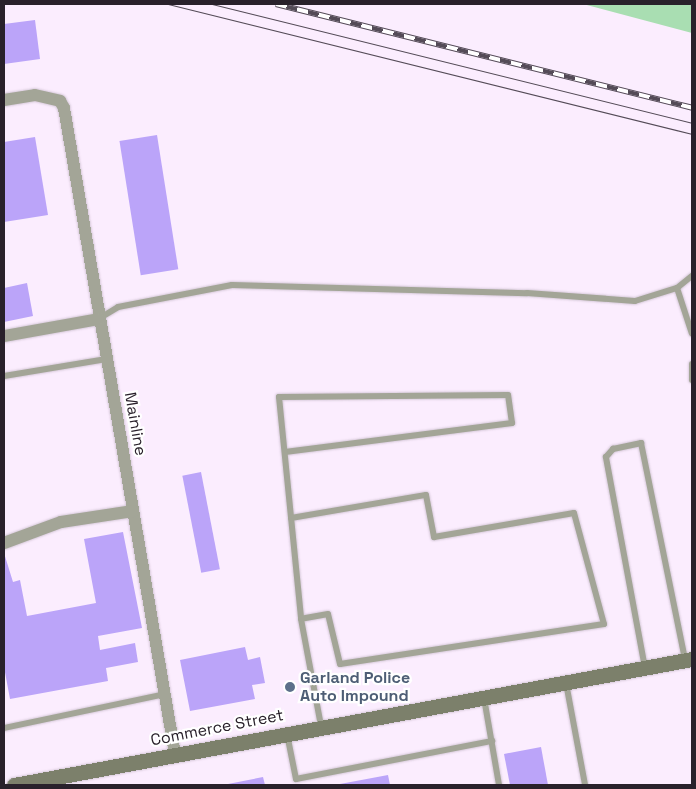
<!DOCTYPE html>
<html>
<head>
<meta charset="utf-8">
<style>
	body { margin:0 }
	#map { position:relative; width:696px; height:789px; overflow:hidden; background:#fbedfe; font-family:"Space Grotesk",sans-serif }
	div>[style] { position:absolute }
	[style*='--x'] { left:calc(var(--x)*1px); top:calc(var(--y)*1px); width:calc(var(--w)*1px); rotate:calc(var(--a)*1deg) }
	.green>* { inset:0; background:#a9deb2 }
	.building>* { inset:0; background:#bba4f9; transform-origin:0 0 }
	.roads { filter:drop-shadow(0 0 1px #d5c8d8) drop-shadow(0 0 1px #d5c8d8) }
	.lane>* { height:6px; margin:-3px; padding:0 3px; transform-origin:3px; border-radius:3px; background:#a3a597 }
	.street>* { height:12px; margin:-6px; padding:0 6px; transform-origin:6px; border-radius:6px; background:#a3a597 }
	.secondary>* { height:15px; margin:-7.5px; padding:0 7.5px; transform-origin:7.5px; border-radius:7.5px; background:#7c806b }
	.tram>* { height:1px; margin:-0.5px; padding:0 0.5px; transform-origin:0.5px; border-radius:0.5px; background:#544b57 }
	.rail>* { height:5.5px; margin-top:-2.75px; transform-origin:0; background:repeating-linear-gradient(90deg,#fff 0 11px,#544b57 0 22px); box-sizing:border-box; border-block:1px solid #544b57 }
	.dots>* { width:14px; height:14px; translate:-50% -50%; box-sizing:border-box; border:2px solid #fff; border-radius:50% }
	span { translate:-50% -50%; white-space:nowrap; text-align:center; line-height:1.15; -webkit-text-stroke:4.5px #fff; paint-order:stroke }
	.street-label { font-size:16px; color:#29212b }
	.service-label { font-size:16px; color:#4e5e75; font-weight:700 }
	.left { translate:0 -50%; text-align:left }
	.frame { position:absolute; inset:0; border:5px solid #29212b; pointer-events:none }
</style>
</head>
<body>
<div id="map">
	<div class="green">
		<i style="clip-path:polygon(583px 4px,692px 4px,692px 33px)"></i>
	</div>
	<div class="building">
		<i style="clip-path:polygon(35px 20px,40px 59px,4px 64px,4px 24px)"></i>
		<i style="left:157px;top:135px;width:136px;height:38px;rotate:81deg"></i>
		<i style="clip-path:polygon(35px 137px,48px 215px,4px 222px,4px 142px)"></i>
		<i style="clip-path:polygon(27px 283px,33px 316px,4px 322px,4px 288px)"></i>
		<i style="left:201px;top:472px;width:99px;height:19px;rotate:79deg"></i>
		<i style="clip-path:polygon(123px 532px,142px 628px,98px 636px,100px 650px,135px 643px,138px 662px,106px 668px,108px 681px,10px 699px,4px 667px,4px 553px,13px 582px,20px 580px,27px 616px,96px 603px,84px 539px)"></i>
		<i style="clip-path:polygon(245px 647px,248px 660px,260px 657px,265px 683px,252px 685px,255px 699px,190px 711px,180px 660px)"></i>
		<i style="clip-path:polygon(541px 747px,548px 785px,510px 785px,504px 754px)"></i>
		<i style="clip-path:polygon(388px 775px,390px 785px,340px 785px,340px 784px)"></i>
		<i style="clip-path:polygon(263px 777px,265px 785px,228px 785px,228px 784px)"></i>
	</div>
	<div class="roads">
		<div class="lane">
			<i style="--x:677;--y:288;--w:48;--a:71.9"></i>
			<i style="--x:100;--y:318;--w:21;--a:-31"></i>
			<i style="--x:118;--y:307;--w:116;--a:-10.9"></i>
			<i style="--x:232;--y:285;--w:295;--a:1.6"></i>
			<i style="--x:527;--y:293;--w:108;--a:4.2"></i>
			<i style="--x:635;--y:301;--w:44;--a:-17.2"></i>
			<i style="--x:677;--y:288;--w:19;--a:-39"></i>
			<i style="--x:692;--y:364;--w:16;--a:90"></i>
			<i style="--x:4;--y:376;--w:104;--a:-9.4"></i>
			<i style="--x:285;--y:452;--w:229;--a:-7.3"></i>
			<i style="--x:512;--y:423;--w:28;--a:-98"></i>
			<i style="--x:508;--y:395;--w:229;--a:179.5"></i>
			<i style="--x:279;--y:397;--w:223;--a:84.3"></i>
			<i style="--x:301;--y:619;--w:109;--a:79.4"></i>
			<i style="--x:291;--y:518;--w:137;--a:-9.7"></i>
			<i style="--x:426;--y:495;--w:43;--a:79.2"></i>
			<i style="--x:434;--y:537;--w:142;--a:-9.7"></i>
			<i style="--x:574;--y:513;--w:115;--a:74.9"></i>
			<i style="--x:604;--y:624;--w:267;--a:171.4"></i>
			<i style="--x:340;--y:664;--w:51;--a:-103.5"></i>
			<i style="--x:328;--y:614;--w:27;--a:170"></i>
			<i style="--x:645;--y:668;--w:215;--a:-100.5"></i>
			<i style="--x:606;--y:457;--w:11;--a:-49"></i>
			<i style="--x:613;--y:449;--w:29;--a:-12"></i>
			<i style="--x:641;--y:443;--w:220;--a:78.5"></i>
			<i style="--x:566;--y:683;--w:104;--a:79.4"></i>
			<i style="--x:484;--y:698;--w:88;--a:80.2"></i>
			<i style="--x:4;--y:728;--w:165;--a:-11.9"></i>
			<i style="--x:287;--y:734;--w:46;--a:78.7"></i>
			<i style="--x:296;--y:779;--w:200;--a:-11"></i>
		</div>
		<div class="street">
			<i style="--x:4;--y:100;--w:31;--a:-9"></i>
			<i style="--x:35;--y:95;--w:26;--a:13"></i>
			<i style="--x:60;--y:101;--w:8;--a:60"></i>
			<i style="--x:64;--y:108;--w:655;--a:80.25"></i>
			<i style="--x:4;--y:336;--w:97;--a:-10.1"></i>
			<i style="--x:4;--y:543;--w:61;--a:-20.2"></i>
			<i style="--x:61;--y:522;--w:73;--a:-8.7"></i>
		</div>
		<div class="secondary">
			<i style="--x:14;--y:785;--w:690;--a:-10.53"></i>
		</div>
	</div>
	<div class="tram">
		<i style="--x:168;--y:4;--w:540;--a:13.93"></i>
		<i style="--x:212;--y:4;--w:495;--a:13.9"></i>
	</div>
	<div class="rail">
		<i style="--x:276;--y:4;--w:429;--a:14"></i>
	</div>
	<div class="dots">
		<i style="left:290px;top:687px;background:#5c6f8a"></i>
	</div>
	<div class="street-label">
		<span style="left:135px;top:424px;rotate:80deg">Mainline</span>
		<span style="left:217px;top:728px;rotate:-11deg">Commerce Street</span>
	</div>
	<div class="service-label">
		<span class="left" style="left:300px;top:687px">Garland Police<br>Auto Impound</span>
	</div>
	<div class="frame"></div>
</div>
</body>
</html>
